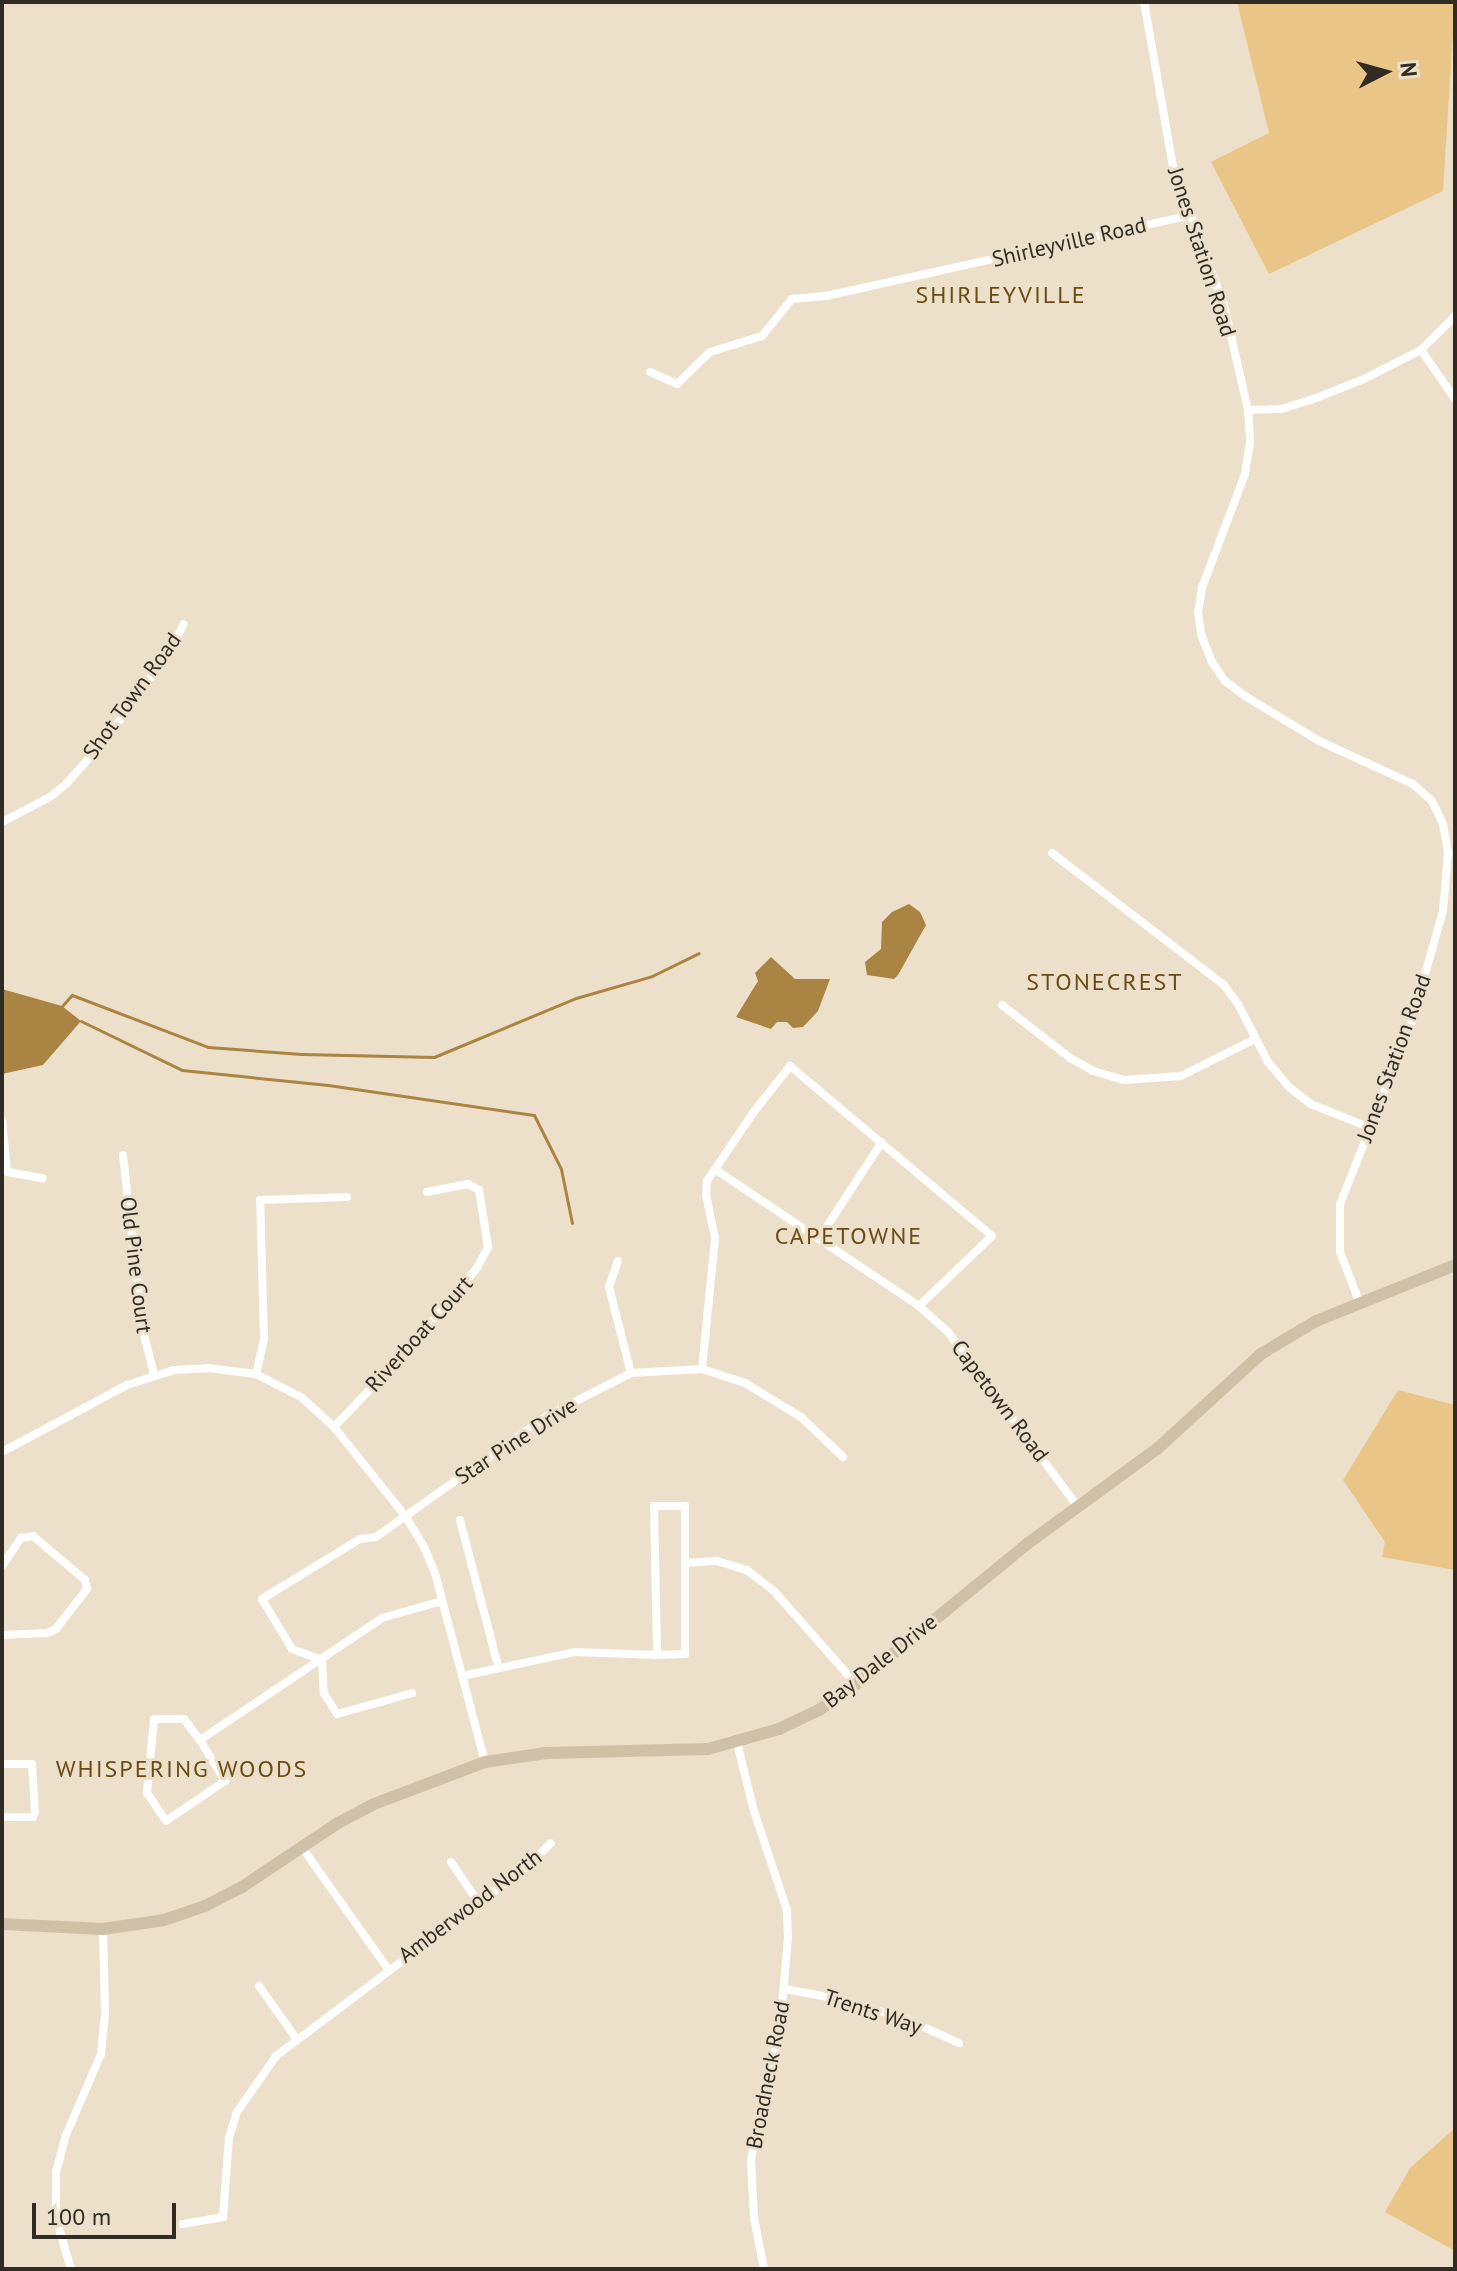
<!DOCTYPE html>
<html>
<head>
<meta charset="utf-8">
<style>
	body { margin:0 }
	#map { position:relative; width:1457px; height:2271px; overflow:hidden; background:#ede0ca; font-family:"PT Sans",sans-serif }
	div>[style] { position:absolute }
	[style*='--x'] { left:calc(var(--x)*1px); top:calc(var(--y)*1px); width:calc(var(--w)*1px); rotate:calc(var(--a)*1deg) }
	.green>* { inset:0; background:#eac588 }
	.water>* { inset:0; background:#aa8442 }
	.stream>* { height:3px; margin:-1.5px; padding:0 1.5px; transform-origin:1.5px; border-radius:1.5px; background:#aa8442 }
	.street>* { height:8px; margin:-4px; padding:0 4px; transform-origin:4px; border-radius:4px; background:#fff }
	.secondary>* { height:12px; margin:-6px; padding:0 6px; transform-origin:6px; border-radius:6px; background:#cfc1a8 }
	span { translate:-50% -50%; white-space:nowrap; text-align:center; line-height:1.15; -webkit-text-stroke:6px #ede0ca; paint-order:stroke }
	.street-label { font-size:22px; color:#312c23 }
	.neighbourhood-label { font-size:24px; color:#694c14; letter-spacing:2px }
	.frame { position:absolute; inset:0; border:4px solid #312c23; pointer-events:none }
	.north { position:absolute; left:1345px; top:32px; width:80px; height:80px; -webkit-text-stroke:6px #ede0ca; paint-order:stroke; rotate:84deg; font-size:22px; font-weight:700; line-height:32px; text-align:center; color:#312c23 }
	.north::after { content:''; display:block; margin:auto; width:28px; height:36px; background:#312c23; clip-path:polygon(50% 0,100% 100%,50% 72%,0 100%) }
	.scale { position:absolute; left:32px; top:2203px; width:144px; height:36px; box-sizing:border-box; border:4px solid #312c23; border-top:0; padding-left:10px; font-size:24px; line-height:28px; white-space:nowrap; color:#312c23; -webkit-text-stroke:6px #ede0ca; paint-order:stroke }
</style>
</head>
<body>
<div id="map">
	<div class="green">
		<i style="clip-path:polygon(1237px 2px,1455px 2px,1443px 191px,1269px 274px,1211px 162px,1269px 133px)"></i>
		<i style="clip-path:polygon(1398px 1390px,1455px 1405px,1455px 1570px,1382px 1557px,1385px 1542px,1343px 1480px)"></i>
		<i style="clip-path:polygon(1455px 2128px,1455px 2251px,1385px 2212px,1410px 2168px)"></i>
	</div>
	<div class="water">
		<i style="clip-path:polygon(909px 904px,920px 912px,926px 925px,898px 975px,894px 979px,867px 975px,865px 962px,881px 949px,882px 922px,892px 912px)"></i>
		<i style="clip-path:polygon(771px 957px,795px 979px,830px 979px,818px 1011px,803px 1027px,793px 1028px,787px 1022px,777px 1022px,771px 1029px,736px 1017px,758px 981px,755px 973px)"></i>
		<i style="clip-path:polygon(2px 989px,62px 1006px,81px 1021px,43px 1065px,2px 1074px)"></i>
	</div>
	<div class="stream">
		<i style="--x:62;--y:1006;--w:15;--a:-48"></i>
		<i style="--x:72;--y:995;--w:146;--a:20.9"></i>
		<i style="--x:208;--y:1047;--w:94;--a:4.3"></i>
		<i style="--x:302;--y:1054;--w:132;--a:1.3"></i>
		<i style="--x:434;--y:1057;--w:154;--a:-22.6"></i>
		<i style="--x:576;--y:998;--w:79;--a:-16.1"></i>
		<i style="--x:652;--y:976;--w:52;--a:-26.1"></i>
		<i style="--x:81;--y:1021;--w:112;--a:25.9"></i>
		<i style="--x:182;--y:1070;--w:147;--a:5.9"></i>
		<i style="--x:328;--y:1085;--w:208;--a:8.3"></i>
		<i style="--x:534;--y:1115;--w:60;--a:63.4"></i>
		<i style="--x:561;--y:1169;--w:55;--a:78.5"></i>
	</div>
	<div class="street">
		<i style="--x:1144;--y:2;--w:167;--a:80"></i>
		<i style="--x:1173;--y:166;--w:148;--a:69.9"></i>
		<i style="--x:1224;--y:305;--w:108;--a:77.1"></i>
		<i style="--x:1248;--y:410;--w:32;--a:86"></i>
		<i style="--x:1250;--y:442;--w:32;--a:99"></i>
		<i style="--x:1245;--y:474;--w:122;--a:110.7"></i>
		<i style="--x:1202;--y:588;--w:24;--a:99"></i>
		<i style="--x:1198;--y:612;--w:22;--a:82"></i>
		<i style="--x:1201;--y:634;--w:30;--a:69"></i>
		<i style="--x:1212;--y:662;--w:23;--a:56"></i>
		<i style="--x:1225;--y:681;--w:25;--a:37"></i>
		<i style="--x:1245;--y:696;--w:87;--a:31.3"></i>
		<i style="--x:1319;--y:741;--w:103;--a:24.6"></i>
		<i style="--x:1413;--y:784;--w:25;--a:42"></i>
		<i style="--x:1432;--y:801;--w:25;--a:64"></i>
		<i style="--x:1443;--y:824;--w:29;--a:80"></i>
		<i style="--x:1448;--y:853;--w:58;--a:94.9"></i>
		<i style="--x:1443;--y:911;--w:124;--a:105.9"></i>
		<i style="--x:1409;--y:1030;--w:187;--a:111.6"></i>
		<i style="--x:1340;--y:1204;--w:48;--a:90"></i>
		<i style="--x:1340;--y:1252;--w:53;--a:68.8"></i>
		<i style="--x:1421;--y:350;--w:60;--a:55.2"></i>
		<i style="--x:650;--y:372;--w:30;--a:24"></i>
		<i style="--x:677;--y:384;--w:46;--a:-44.1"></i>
		<i style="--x:710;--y:352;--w:54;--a:-17.1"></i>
		<i style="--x:762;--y:336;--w:48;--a:-51"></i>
		<i style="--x:792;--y:299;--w:34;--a:-5"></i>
		<i style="--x:826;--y:296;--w:375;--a:-12.5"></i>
		<i style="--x:1248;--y:410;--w:33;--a:-2"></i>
		<i style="--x:1281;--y:409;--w:31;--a:-17"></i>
		<i style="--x:1311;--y:400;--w:57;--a:-21.6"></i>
		<i style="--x:1364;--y:379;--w:64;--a:-27"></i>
		<i style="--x:1421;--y:350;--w:48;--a:-45"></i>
		<i style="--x:2;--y:822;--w:54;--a:-27.5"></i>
		<i style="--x:50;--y:797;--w:21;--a:-39"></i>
		<i style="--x:66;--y:784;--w:63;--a:-48.2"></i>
		<i style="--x:108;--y:737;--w:106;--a:-54.2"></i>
		<i style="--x:170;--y:651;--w:30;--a:-63"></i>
		<i style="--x:1052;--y:853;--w:217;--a:37.5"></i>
		<i style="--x:1224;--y:985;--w:24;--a:54"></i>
		<i style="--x:1238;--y:1004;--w:65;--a:62.7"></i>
		<i style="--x:1268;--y:1062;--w:33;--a:50"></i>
		<i style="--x:1289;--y:1087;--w:28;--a:38"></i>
		<i style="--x:1311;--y:1104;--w:61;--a:22"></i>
		<i style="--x:1002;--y:1005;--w:86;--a:37.9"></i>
		<i style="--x:1070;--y:1058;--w:26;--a:29"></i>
		<i style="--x:1093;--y:1071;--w:32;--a:16"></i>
		<i style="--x:1124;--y:1080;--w:57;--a:-4"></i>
		<i style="--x:1181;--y:1076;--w:83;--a:-26.6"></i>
		<i style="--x:2;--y:1120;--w:52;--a:84.5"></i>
		<i style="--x:7;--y:1172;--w:36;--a:10"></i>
		<i style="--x:123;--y:1155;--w:173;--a:83.7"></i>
		<i style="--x:142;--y:1327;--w:49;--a:75.7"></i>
		<i style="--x:716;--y:1170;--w:244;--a:33.8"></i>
		<i style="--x:919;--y:1306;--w:39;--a:42"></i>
		<i style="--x:948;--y:1332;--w:217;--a:53.4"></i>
		<i style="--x:820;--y:1237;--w:113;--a:-56.9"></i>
		<i style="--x:618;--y:1261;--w:28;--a:109"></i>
		<i style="--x:609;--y:1287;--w:89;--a:75.7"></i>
		<i style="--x:702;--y:1369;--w:132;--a:-84.3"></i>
		<i style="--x:715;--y:1238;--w:44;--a:-101.8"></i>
		<i style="--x:706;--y:1195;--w:14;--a:-86"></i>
		<i style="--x:707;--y:1181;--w:82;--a:-55.9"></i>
		<i style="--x:753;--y:1113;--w:60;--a:-51.8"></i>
		<i style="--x:790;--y:1066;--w:264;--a:40.1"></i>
		<i style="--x:992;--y:1236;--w:101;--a:136.2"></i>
		<i style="--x:256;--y:1374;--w:36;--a:-77"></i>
		<i style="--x:264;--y:1339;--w:139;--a:-91.6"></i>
		<i style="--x:260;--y:1200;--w:87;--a:-2"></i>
		<i style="--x:334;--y:1427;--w:101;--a:-46.2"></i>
		<i style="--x:404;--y:1354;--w:113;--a:-49.7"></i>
		<i style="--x:477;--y:1268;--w:24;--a:-62"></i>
		<i style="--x:488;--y:1247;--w:58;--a:-99"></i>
		<i style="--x:479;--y:1190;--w:13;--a:-151"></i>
		<i style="--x:468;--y:1184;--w:42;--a:169"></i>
		<i style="--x:2;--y:1452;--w:142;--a:-28.2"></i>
		<i style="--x:127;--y:1385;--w:49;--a:-17.7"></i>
		<i style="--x:174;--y:1370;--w:34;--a:-3"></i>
		<i style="--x:208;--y:1368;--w:48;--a:7.1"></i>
		<i style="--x:256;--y:1374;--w:51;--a:27.1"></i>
		<i style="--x:301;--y:1397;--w:45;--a:42.3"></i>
		<i style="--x:334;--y:1427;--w:115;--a:51.3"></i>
		<i style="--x:406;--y:1517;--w:35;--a:59"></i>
		<i style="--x:424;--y:1547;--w:28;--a:67"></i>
		<i style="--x:435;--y:1573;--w:196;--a:75.2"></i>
		<i style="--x:460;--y:1520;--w:151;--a:75.4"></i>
		<i style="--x:686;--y:1563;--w:31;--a:-4"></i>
		<i style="--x:717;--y:1561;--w:31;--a:17"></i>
		<i style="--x:747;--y:1570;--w:34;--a:38"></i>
		<i style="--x:774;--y:1591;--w:124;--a:48.6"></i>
		<i style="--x:2;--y:1566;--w:34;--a:-56"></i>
		<i style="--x:21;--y:1538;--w:12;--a:-9"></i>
		<i style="--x:33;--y:1536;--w:68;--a:40.2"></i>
		<i style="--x:85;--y:1580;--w:9;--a:77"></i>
		<i style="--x:87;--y:1589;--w:51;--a:127.8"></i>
		<i style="--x:56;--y:1629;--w:10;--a:156"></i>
		<i style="--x:47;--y:1633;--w:45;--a:177.5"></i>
		<i style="--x:322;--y:1660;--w:32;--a:-160"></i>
		<i style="--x:292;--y:1649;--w:58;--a:-121"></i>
		<i style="--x:262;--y:1599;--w:115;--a:-31.5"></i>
		<i style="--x:360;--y:1539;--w:16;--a:-7"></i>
		<i style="--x:376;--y:1537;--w:209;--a:-35.3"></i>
		<i style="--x:547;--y:1416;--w:94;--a:-27.1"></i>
		<i style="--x:631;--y:1373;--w:71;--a:-3.2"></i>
		<i style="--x:702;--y:1369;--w:45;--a:18"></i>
		<i style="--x:745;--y:1383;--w:66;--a:31.3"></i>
		<i style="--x:801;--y:1417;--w:58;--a:43.6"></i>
		<i style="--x:322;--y:1660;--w:33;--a:87"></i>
		<i style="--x:324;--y:1693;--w:25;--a:58"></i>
		<i style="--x:337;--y:1714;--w:78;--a:-15.6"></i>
		<i style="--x:462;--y:1676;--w:116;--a:-12"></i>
		<i style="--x:575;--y:1652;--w:82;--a:2.1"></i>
		<i style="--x:657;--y:1655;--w:28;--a:-2"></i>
		<i style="--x:685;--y:1654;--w:148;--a:-90"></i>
		<i style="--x:685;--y:1506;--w:31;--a:180"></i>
		<i style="--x:654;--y:1506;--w:149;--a:88.8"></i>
		<i style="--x:200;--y:1740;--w:48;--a:58.6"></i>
		<i style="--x:225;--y:1781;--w:71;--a:145.9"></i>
		<i style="--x:166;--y:1821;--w:34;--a:-124"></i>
		<i style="--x:147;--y:1793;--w:74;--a:-84.6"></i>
		<i style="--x:154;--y:1719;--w:30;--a:0"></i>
		<i style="--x:184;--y:1719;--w:26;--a:53"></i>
		<i style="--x:200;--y:1740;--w:219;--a:-33.8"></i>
		<i style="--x:382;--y:1618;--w:62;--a:-15.8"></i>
		<i style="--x:737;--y:1743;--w:70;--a:76"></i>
		<i style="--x:754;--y:1811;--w:104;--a:71.6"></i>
		<i style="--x:787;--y:1910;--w:27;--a:88"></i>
		<i style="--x:788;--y:1937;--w:91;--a:95"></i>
		<i style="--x:780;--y:2028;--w:134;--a:102.5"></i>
		<i style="--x:751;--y:2159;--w:59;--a:87.1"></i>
		<i style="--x:754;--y:2218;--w:52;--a:78.9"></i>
		<i style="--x:2;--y:1764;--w:30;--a:0"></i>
		<i style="--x:32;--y:1764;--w:48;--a:86.4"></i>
		<i style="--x:35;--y:1812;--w:5;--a:112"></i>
		<i style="--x:33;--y:1817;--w:31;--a:180"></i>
		<i style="--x:301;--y:1846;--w:151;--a:54.7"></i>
		<i style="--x:451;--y:1862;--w:50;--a:55.7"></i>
		<i style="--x:259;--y:1986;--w:64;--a:54.6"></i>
		<i style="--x:785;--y:1989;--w:60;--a:10.6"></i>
		<i style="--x:844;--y:2000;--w:67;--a:17.4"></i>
		<i style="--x:908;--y:2020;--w:56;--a:24.3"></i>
		<i style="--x:183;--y:2224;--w:41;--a:-9.9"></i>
		<i style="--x:223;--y:2217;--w:79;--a:-85.7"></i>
		<i style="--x:229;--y:2138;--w:27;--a:-73"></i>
		<i style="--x:237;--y:2112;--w:68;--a:-55.1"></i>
		<i style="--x:276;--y:2056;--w:311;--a:-37"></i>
		<i style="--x:524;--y:1869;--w:37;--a:-44"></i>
		<i style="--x:71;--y:2269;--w:53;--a:-106.4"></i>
		<i style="--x:56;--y:2218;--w:46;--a:-90"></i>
		<i style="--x:56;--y:2172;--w:38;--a:-75"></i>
		<i style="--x:66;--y:2135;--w:88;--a:-66.6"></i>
		<i style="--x:101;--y:2054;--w:40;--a:-84.3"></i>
		<i style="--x:105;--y:2014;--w:85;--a:-91.3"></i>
	</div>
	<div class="secondary">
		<i style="--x:2;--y:1924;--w:101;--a:2.8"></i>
		<i style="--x:103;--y:1929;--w:62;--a:-8.4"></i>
		<i style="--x:164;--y:1920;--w:43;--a:-18.9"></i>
		<i style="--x:205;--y:1906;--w:42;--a:-27.2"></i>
		<i style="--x:242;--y:1887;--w:115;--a:-33.7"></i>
		<i style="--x:338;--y:1823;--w:41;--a:-27.8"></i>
		<i style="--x:374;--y:1804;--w:119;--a:-20.7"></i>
		<i style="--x:485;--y:1762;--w:62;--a:-8.4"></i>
		<i style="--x:546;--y:1753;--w:162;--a:-1.4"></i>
		<i style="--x:708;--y:1749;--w:74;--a:-15.7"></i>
		<i style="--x:779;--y:1729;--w:44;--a:-25.4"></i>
		<i style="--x:819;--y:1710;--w:45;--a:-35.1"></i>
		<i style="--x:856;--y:1684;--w:221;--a:-39.3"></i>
		<i style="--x:1027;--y:1544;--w:161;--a:-36.2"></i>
		<i style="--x:1157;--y:1449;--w:141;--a:-42.4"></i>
		<i style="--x:1261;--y:1354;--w:64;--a:-31"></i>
		<i style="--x:1316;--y:1321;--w:150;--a:-21.9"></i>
	</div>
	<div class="street-label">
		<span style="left:1069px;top:242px;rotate:-13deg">Shirleyville Road</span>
		<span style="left:1202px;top:252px;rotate:72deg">Jones Station Road</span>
		<span style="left:132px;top:696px;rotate:-54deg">Shot Town Road</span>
		<span style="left:1394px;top:1058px;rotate:-70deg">Jones Station Road</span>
		<span style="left:136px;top:1265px;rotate:83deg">Old Pine Court</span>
		<span style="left:419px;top:1334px;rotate:-48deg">Riverboat Court</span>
		<span style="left:1000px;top:1401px;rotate:53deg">Capetown Road</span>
		<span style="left:516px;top:1441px;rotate:-33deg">Star Pine Drive</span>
		<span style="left:880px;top:1661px;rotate:-38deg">Bay Dale Drive</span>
		<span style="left:470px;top:1906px;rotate:-37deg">Amberwood North</span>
		<span style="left:873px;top:2012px;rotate:18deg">Trents Way</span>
		<span style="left:768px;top:2075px;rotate:-79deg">Broadneck Road</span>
	</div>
	<div class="neighbourhood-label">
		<span style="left:1001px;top:295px">SHIRLEYVILLE</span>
		<span style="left:1105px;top:982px">STONECREST</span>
		<span style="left:849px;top:1236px">CAPETOWNE</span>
		<span style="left:182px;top:1769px">WHISPERING WOODS</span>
	</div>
	<div class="frame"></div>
	<div class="north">N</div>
	<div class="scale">100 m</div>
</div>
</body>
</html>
